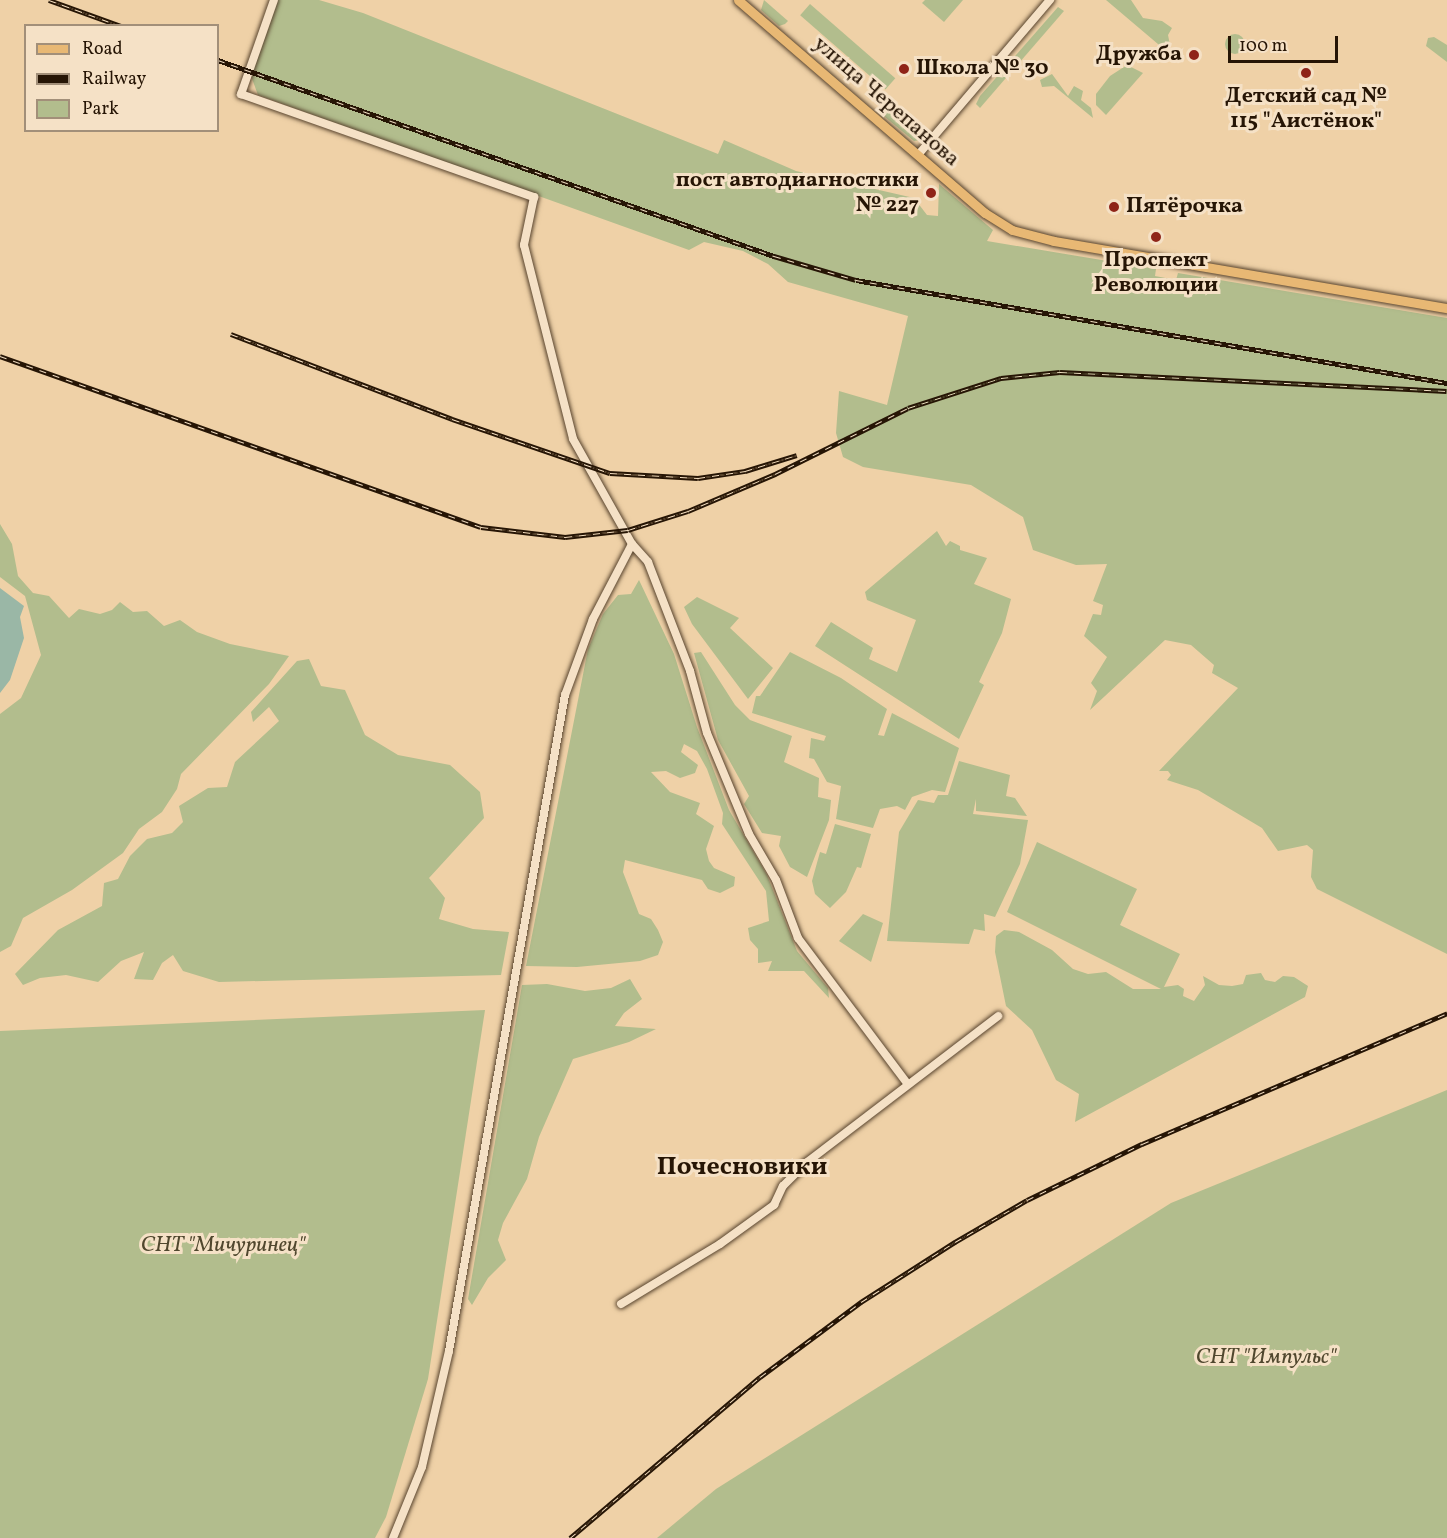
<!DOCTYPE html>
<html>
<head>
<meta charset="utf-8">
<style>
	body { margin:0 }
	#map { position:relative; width:1447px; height:1538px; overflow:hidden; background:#efd1a7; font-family:Vollkorn,serif }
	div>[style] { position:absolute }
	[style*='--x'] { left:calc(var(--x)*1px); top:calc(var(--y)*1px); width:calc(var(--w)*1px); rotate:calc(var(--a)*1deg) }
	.green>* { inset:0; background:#b2bd8d; transform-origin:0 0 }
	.round { border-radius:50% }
	.water>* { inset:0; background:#9ab7a6 }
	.roads { filter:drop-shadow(0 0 2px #58442e) drop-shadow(0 0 2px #58442e) }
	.minor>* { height:8px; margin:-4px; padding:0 4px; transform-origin:4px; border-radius:4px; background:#f5e1c6 }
	.major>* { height:9px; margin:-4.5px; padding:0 4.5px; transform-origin:4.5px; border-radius:4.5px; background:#e8b874 }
	.rail>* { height:4.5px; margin-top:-2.25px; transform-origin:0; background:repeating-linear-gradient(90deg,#f5e1c6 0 7px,#261505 0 14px); box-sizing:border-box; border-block:2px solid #261505 }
	.dots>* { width:16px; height:16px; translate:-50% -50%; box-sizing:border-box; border:3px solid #f5e1c6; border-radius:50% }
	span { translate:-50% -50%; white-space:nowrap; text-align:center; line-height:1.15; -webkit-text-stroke:6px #f5e1c6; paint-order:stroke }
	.poi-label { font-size:22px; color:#261505; font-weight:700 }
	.right { translate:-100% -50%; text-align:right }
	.left { translate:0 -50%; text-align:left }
	.street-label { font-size:22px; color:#261505 }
	.park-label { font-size:22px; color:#50472e; font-style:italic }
	.quarter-label { font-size:26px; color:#261505; font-weight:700 }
	.legend { position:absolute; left:24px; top:24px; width:195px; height:108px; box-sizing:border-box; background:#f5e1c6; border:2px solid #a28f79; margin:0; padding:8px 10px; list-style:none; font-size:18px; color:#261505 }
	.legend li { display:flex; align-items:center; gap:12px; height:30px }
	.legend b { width:30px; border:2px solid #a28f79 }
	.scale { position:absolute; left:1228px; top:36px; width:110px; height:27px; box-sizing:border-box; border:3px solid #261505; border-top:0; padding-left:8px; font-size:18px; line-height:21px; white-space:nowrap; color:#261505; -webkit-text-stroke:4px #f5e1c6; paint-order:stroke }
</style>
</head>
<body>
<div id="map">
	<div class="green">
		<i style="clip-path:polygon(278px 0,319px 0,363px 13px,718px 154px,724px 140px,796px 171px,914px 198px,927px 215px,938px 216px,939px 184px,993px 230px,987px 241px,1156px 269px,1155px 276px,1176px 280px,1178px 273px,1447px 318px,1447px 954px,1317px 889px,1311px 877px,1313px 850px,1307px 845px,1278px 851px,1262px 828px,1198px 790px,1167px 780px,1171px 775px,1168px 771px,1159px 771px,1238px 688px,1212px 673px,1214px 665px,1191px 645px,1165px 640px,1090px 710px,1097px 691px,1091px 683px,1107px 657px,1084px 636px,1093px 614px,1101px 615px,1103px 605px,1093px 601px,1107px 564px,1076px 565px,1033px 550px,1023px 517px,971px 485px,863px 467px,843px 457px,836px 433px,839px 391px,887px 405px,908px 316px,788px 282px,768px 264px,743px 251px,704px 242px,689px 250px,258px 95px,251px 76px)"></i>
		<i style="clip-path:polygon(764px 0,788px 21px,785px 24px,779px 26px,761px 10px)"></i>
		<i style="clip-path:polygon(925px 0,963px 0,944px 22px,922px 3px)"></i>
		<i style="clip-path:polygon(1106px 0,1131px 0,1143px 18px,1162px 21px,1172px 28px,1168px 35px,1170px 45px,1165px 50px)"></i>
		<i style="left:810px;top:4px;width:113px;height:15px;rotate:41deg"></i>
		<i style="clip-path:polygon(1058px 7px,1064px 11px,980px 108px,976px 104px,980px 96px)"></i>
		<i class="round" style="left:1225px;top:34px;width:20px;height:20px"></i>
		<i style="clip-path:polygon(1434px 37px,1447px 45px,1447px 62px,1426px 46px,1428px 38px)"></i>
		<i style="clip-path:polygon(1127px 65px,1143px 73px,1106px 115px,1096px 105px,1096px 94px,1110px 76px)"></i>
		<i style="clip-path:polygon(1052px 74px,1068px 96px,1074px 86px,1083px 91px,1081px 100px,1091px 108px,1093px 118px,1054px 86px,1042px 87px,1040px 80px)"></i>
		<i style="clip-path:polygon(882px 101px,888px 105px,927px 139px,914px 141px,879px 112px)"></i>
		<i style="clip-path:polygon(0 524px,12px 544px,18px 576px,33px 593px,49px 596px,69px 618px,79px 609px,100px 614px,112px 610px,120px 602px,133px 612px,147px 611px,164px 626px,180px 620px,197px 632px,230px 644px,289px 656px,269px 684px,181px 774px,177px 789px,162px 812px,139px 829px,123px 853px,72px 890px,23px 918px,11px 946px,0 952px,0 714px,21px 698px,41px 655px,25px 596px,0 577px)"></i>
		<i style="clip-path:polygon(937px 531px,946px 546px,950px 541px,960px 546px,960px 550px,987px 558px,974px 584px,1011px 599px,1002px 633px,979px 682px,984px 685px,959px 739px,815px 646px,831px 622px,873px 648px,869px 659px,897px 672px,916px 620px,867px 600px,865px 592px)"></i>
		<i style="clip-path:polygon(639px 580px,674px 654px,697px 727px,729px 810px,767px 875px,797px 951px,828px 988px,829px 998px,804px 971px,768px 971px,772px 961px,758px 963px,758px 949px,750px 940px,748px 928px,769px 921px,766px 891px,722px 824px,723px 813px,707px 769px,697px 751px,684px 744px,681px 752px,698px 765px,695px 773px,680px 778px,666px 771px,651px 772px,670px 792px,700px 803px,696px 814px,714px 826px,706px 849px,709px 861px,714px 868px,735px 877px,734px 886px,720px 893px,708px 889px,702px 880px,625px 860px,623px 872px,639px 914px,651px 919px,658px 930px,663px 942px,658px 955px,640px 961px,577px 967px,526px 966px,588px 649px,603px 614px,618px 595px,631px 594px)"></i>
		<i style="clip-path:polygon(697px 597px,739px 618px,730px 628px,773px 668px,748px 699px,692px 624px,684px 607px)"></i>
		<i style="clip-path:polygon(701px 652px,735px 705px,750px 720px,792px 736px,784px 762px,819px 778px,818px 797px,831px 800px,829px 820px,807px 877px,790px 867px,779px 846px,781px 836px,762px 833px,744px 804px,749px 796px,718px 740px,694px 653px)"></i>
		<i style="clip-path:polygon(790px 652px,841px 678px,887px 709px,878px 735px,884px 736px,892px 713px,959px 748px,945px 792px,932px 790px,912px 797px,905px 810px,897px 806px,880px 809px,873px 828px,836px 819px,841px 786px,827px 782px,814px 759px,809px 758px,811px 738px,824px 741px,826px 736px,752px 713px,756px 696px,760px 696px)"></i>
		<i style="clip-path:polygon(309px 659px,321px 686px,345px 690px,365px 735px,398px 755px,450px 765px,480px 792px,484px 818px,429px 878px,445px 898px,439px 919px,473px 929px,509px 932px,501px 975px,219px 982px,183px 971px,173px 955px,162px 963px,153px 980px,134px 979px,144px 952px,121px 961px,98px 982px,66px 975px,40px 978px,23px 985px,15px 974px,58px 930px,102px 906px,104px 883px,118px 879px,130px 856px,147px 839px,172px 833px,183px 822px,179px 806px,208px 788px,227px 787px,235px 762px,279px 721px,269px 707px,253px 722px,251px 712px,297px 661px)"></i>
		<i style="clip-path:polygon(959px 761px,1010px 775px,1006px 796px,1015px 798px,1027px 816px,976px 811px,976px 799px,973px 814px,1028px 820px,1020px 864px,995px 917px,984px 914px,985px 931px,974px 929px,969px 944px,887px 941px,899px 832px,918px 800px,934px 803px,938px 795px,948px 795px)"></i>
		<i style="clip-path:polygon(835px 824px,871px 834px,861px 868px,857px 867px,846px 892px,830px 908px,815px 894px,812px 881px,820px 852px,826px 854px)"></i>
		<i style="clip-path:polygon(1037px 842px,1137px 889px,1120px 925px,1180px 954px,1164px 987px,1178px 985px,1184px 989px,1183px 996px,1194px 1001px,1205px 985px,1203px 976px,1219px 985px,1232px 986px,1243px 984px,1246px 975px,1261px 973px,1265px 980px,1275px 982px,1283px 976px,1294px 977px,1308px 986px,1305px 997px,1075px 1122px,1079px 1094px,1056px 1080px,1032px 1030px,1006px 1006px,995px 952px,996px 936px,1004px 930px,1019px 932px,1052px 950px,1073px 969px,1088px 974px,1106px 972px,1133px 989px,1161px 989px,1007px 912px)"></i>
		<i style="clip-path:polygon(863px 914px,883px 923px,871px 962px,839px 941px)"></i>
		<i style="clip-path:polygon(630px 979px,642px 999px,624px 1013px,615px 1026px,656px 1029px,629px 1042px,573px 1059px,539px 1137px,527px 1179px,503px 1223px,498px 1240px,506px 1260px,488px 1278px,472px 1305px,468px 1299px,522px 985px,547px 984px,585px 991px,611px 988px)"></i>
		<i style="clip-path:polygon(485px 1010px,428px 1379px,386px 1517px,375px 1538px,0 1538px,0 1031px)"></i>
		<i style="clip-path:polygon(1447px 1090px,1447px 1538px,657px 1538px,716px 1489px,1171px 1203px)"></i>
	</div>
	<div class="water">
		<i style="clip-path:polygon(0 588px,24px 606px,20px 617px,24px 638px,10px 680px,0 693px)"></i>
	</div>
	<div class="roads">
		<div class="minor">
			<i style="--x:274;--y:0;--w:100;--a:109.3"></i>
			<i style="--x:241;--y:94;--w:311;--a:19.4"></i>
			<i style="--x:534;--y:197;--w:49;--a:101.8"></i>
			<i style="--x:524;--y:245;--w:200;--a:75.8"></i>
			<i style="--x:573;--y:439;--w:120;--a:60.7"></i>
			<i style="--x:632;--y:544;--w:85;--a:117.5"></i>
			<i style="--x:593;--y:619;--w:81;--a:110.2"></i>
			<i style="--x:565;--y:695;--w:666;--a:100.03"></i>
			<i style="--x:449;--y:1351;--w:119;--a:103.1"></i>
			<i style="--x:422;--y:1467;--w:77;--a:112.2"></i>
			<i style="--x:918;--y:155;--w:204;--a:-49.6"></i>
			<i style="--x:632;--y:544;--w:24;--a:48"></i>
			<i style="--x:648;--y:562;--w:117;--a:68.9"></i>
			<i style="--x:690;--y:671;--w:64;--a:74.7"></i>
			<i style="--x:707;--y:733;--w:109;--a:67.4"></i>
			<i style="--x:749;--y:834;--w:53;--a:59.6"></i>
			<i style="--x:776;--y:880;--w:62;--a:69.2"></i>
			<i style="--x:798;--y:938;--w:181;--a:53.1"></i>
			<i style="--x:621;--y:1304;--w:116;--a:-31.2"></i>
			<i style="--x:720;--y:1244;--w:67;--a:-35.8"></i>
			<i style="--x:774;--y:1205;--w:21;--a:-65"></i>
			<i style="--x:783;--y:1186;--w:33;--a:-45"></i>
			<i style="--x:806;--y:1163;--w:242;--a:-37.4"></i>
		</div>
		<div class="major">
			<i style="--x:738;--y:0;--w:326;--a:40.8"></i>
			<i style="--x:985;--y:213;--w:32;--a:32"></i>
			<i style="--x:1012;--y:230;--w:43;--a:14.7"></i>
			<i style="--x:1054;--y:241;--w:399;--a:9.7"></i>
		</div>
	</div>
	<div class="rail">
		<i style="--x:49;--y:0;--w:77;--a:19.9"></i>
		<i style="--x:218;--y:60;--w:590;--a:19.42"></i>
		<i style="--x:774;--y:256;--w:85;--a:16.3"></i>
		<i style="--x:856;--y:280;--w:600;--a:9.89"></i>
		<i style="--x:231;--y:334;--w:237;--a:21"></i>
		<i style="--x:452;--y:419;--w:167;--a:18.9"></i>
		<i style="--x:610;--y:473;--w:88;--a:3.3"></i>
		<i style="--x:698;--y:478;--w:48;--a:-8.5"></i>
		<i style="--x:745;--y:471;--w:54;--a:-17.1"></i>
		<i style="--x:0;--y:356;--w:510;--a:19.57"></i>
		<i style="--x:481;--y:527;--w:85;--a:6.8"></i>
		<i style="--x:565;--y:537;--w:63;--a:-6.3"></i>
		<i style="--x:628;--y:530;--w:63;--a:-17.6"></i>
		<i style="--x:688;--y:511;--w:95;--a:-23"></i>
		<i style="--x:775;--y:474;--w:148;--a:-26.4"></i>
		<i style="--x:908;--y:408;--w:98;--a:-17.9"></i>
		<i style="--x:1001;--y:378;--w:59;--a:-5.8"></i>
		<i style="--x:1060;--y:372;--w:387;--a:2.8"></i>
		<i style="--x:570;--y:1538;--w:249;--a:-40.3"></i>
		<i style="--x:760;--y:1377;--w:126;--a:-36.6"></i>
		<i style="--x:861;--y:1302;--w:112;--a:-32.6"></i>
		<i style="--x:955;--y:1242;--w:83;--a:-30.3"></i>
		<i style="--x:1027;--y:1200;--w:128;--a:-26"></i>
		<i style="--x:1142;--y:1144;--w:332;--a:-23.2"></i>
	</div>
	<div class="dots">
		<i style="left:1194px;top:55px;background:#8f2418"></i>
		<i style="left:904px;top:69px;background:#8f2418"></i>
		<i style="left:1306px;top:73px;background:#8f2418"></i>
		<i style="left:931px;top:193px;background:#8f2418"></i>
		<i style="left:1114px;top:207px;background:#8f2418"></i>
		<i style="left:1156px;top:237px;background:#8f2418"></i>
	</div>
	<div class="poi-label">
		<span class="right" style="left:1182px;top:55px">Дружба</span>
		<span class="left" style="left:916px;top:69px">Школа № 30</span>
		<span style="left:1306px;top:109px">Детский сад №<br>115 "Аистёнок"</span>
		<span class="right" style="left:919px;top:193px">пост автодиагностики<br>№ 227</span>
		<span class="left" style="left:1126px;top:207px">Пятёрочка</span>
		<span style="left:1156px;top:273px">Проспект<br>Революции</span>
	</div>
	<div class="street-label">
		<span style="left:886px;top:102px;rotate:41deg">улица Черепанова</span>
	</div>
	<div class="park-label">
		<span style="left:223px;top:1246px">СНТ "Мичуринец"</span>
		<span style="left:1266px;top:1358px">СНТ "Импульс"</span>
	</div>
	<div class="quarter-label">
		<span style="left:742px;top:1168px">Почесновики</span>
	</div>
	<ul class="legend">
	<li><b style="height:8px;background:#e8b874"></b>Road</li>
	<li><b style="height:8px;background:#261505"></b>Railway</li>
	<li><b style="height:16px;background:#b2bd8d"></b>Park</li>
	</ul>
	<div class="scale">100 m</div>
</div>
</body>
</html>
